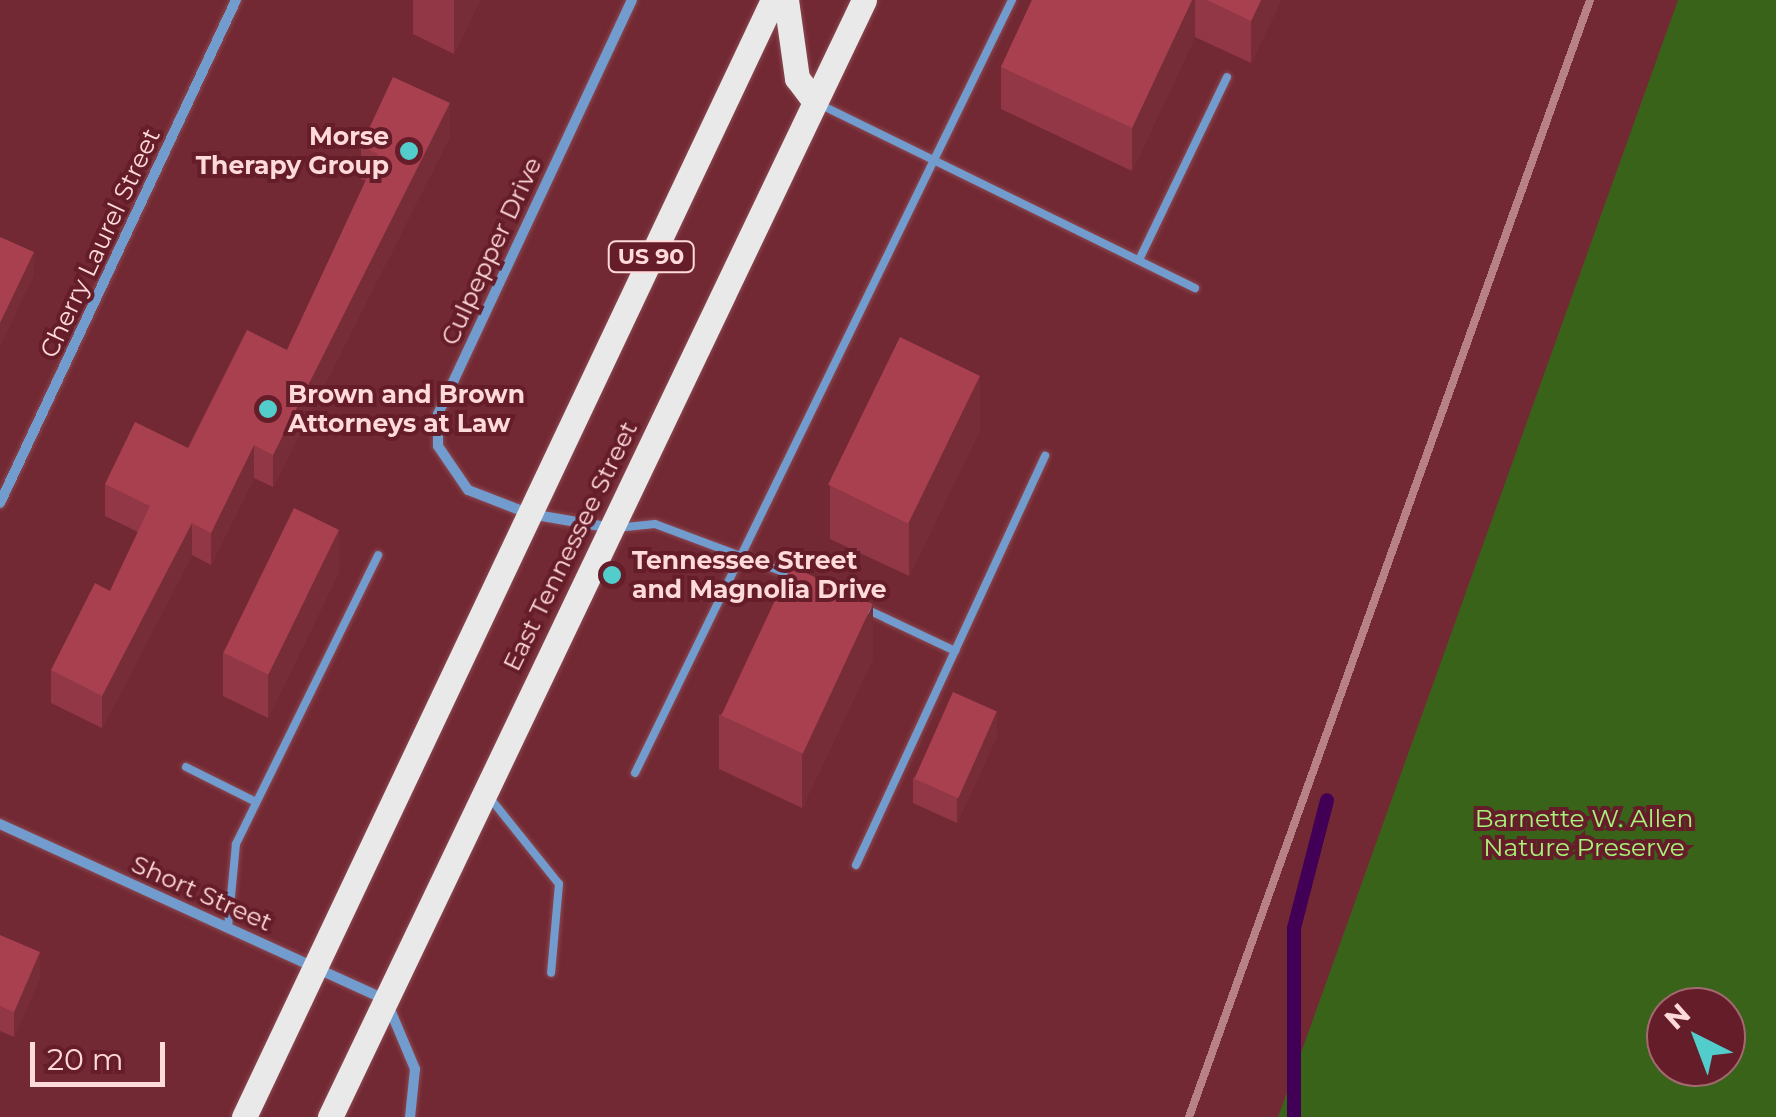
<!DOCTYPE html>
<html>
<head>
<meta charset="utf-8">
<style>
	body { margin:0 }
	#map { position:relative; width:1776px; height:1117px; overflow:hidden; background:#722933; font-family:Montserrat,sans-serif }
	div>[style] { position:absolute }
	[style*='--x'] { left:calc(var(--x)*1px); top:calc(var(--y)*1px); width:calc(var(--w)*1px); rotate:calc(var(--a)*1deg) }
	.green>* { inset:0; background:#3a631a }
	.stream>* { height:14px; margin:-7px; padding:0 7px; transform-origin:7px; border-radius:7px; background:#410056 }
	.roads { filter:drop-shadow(0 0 2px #8b4951) drop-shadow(0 0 2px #8b4951) }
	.lane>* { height:8px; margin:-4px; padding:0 4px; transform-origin:4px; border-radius:4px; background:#729bce }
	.street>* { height:10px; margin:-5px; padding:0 5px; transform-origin:5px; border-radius:5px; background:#729bce }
	.primary>* { height:25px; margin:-12.5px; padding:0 12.5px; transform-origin:12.5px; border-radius:12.5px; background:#e9e9e9 }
	.rail>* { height:8px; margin:-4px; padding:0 4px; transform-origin:4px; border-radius:4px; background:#b88186 }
	.wall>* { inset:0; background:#913745 }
	.shaded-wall>* { inset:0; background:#762d38 }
	.building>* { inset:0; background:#a94050; transform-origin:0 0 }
	.dots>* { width:28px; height:28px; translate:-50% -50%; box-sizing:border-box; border:5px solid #651d29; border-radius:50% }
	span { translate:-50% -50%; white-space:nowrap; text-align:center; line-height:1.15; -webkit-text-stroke:8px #651d29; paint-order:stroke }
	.shield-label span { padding:2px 8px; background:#651d29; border:2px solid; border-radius:8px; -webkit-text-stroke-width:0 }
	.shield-label { font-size:22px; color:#ffdadb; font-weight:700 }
	.poi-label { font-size:25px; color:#ffdadb; font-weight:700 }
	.right { translate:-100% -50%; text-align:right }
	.left { translate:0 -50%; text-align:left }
	.street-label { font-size:25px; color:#ffdadb }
	.park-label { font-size:25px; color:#a8f17a }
	.north { position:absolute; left:1646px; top:987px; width:100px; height:100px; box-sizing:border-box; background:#651d29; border:2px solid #a36970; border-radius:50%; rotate:318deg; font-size:28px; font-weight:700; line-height:40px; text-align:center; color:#ffdadb }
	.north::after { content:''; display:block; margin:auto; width:35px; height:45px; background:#52cdcc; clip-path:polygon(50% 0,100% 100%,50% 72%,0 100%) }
	.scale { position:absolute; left:30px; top:1042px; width:135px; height:45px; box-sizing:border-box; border:5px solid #ffdadb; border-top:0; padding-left:12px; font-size:30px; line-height:35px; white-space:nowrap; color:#ffdadb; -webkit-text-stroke:8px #651d29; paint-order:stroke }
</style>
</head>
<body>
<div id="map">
	<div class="green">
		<i style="clip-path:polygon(evenodd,1678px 0,1776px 0,1776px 1117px,1278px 1117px,1678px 0,1666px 1007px,1726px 1007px,1726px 1067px,1666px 1067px,1666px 1007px)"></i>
	</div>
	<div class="stream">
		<i style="--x:1294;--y:1117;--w:189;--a:-90"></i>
		<i style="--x:1294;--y:928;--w:132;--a:-75.5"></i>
	</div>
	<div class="roads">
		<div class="lane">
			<i style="--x:817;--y:103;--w:421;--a:26.1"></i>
			<i style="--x:1139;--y:260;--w:203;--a:-64.3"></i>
			<i style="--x:616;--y:528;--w:39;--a:-6"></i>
			<i style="--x:655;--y:524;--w:152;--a:20.5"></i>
			<i style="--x:864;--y:608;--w:101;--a:25.3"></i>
			<i style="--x:186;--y:767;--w:78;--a:26.6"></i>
			<i style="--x:635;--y:773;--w:860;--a:-64"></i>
			<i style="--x:490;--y:798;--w:110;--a:51.3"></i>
			<i style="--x:559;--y:884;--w:89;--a:95.1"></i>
			<i style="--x:856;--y:865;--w:451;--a:-65.2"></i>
			<i style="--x:228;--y:927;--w:83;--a:-84.5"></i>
			<i style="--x:236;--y:844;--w:322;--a:-63.8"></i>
		</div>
		<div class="street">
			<i style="--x:0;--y:503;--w:556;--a:-64.86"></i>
			<i style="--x:612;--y:528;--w:83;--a:-170.3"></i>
			<i style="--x:530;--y:514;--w:66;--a:-158.8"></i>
			<i style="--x:468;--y:490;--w:53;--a:-124.3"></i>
			<i style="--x:438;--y:446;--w:32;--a:-90"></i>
			<i style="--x:438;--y:414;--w:457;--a:-64.9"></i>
			<i style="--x:0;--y:824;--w:424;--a:24.5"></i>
			<i style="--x:386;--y:1000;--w:75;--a:67.2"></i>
			<i style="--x:415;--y:1069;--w:48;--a:95.9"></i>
		</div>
		<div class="primary">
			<i style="--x:786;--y:0;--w:79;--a:82"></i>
			<i style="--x:797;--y:78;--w:30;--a:53"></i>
			<i style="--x:244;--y:1117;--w:1236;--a:-64.66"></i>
			<i style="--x:330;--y:1117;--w:1238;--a:-64.45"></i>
		</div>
	</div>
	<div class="rail">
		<i style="--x:1189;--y:1117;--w:1187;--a:-70.25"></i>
	</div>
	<div class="wall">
		<i style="clip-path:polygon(413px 0,480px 0,454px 54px,413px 34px)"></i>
		<i style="clip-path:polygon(1032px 0,1281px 0,1251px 63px,1195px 37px,1132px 171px,1001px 109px,1001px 67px)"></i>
		<i style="clip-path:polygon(450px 136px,273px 487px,254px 478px,211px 565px,192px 555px,102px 728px,51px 703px,51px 670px,110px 591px,138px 532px,105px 516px,105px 484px,188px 448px,287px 350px,366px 181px,361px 179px,361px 146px)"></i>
		<i style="clip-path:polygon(980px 430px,909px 576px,830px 539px,830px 485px)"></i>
		<i style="clip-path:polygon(339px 572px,268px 718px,223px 696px,223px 653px)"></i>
		<i style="clip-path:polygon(873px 658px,802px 808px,719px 769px,719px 715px)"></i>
		<i style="clip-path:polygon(997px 736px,957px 823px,913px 803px,913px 778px)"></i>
		<i style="clip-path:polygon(0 935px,40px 977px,14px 1037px,0 1031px)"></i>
	</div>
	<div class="shaded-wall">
		<i style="clip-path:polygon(454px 0,480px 0,454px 54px)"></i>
		<i style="clip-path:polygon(1192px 0,1195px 0,1195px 37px,1132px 171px,1132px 128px)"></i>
		<i style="clip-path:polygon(1261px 0,1281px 0,1251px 63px,1251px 21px)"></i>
		<i style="clip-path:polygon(450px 103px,450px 136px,273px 487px,273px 455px)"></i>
		<i style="clip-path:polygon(34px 252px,34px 276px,0 347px,0 323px)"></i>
		<i style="clip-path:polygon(980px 376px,980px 430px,909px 576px,909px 522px)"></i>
		<i style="clip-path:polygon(254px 445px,254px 478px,211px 565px,211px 533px)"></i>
		<i style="clip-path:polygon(192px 523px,192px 555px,102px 728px,102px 696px)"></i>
		<i style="clip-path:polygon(339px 530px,339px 572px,268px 718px,268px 675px)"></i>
		<i style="clip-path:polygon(873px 604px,873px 658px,802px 808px,802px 754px)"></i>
		<i style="clip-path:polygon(997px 712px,997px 736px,957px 823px,957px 799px)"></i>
		<i style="clip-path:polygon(40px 952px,40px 977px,14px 1037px,14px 1012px)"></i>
	</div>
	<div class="building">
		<i style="clip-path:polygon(1032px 0,1192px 0,1132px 128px,1001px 67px)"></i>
		<i style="clip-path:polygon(1207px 0,1261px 0,1251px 21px)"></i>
		<i style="clip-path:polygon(393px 77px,450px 103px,273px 455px,254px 445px,211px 533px,192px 523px,102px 696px,51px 670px,95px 583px,110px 591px,150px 506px,105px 484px,135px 422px,188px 448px,247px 330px,287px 350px,378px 154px,361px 146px)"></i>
		<i style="clip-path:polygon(0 237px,34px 252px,0 323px)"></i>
		<i style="left:900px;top:337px;width:89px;height:164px;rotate:26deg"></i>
		<i style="left:294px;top:508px;width:50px;height:161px;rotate:26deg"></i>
		<i style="left:791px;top:566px;width:90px;height:165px;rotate:25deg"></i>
		<i style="left:953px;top:692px;width:48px;height:95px;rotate:24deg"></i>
		<i style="clip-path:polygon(0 935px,40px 952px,14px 1012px,0 1006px)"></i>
	</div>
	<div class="dots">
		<i style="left:409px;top:151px;background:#52cdcc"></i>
		<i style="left:268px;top:409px;background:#52cdcc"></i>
		<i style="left:612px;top:575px;background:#52cdcc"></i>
	</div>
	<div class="shield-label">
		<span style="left:651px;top:257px">US 90</span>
	</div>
	<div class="poi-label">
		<span class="right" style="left:389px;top:151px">Morse<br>Therapy Group</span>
		<span class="left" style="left:288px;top:409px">Brown and Brown<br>Attorneys at Law</span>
		<span class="left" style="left:632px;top:575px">Tennessee Street<br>and Magnolia Drive</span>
	</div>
	<div class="street-label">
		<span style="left:100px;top:243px;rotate:-65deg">Cherry Laurel Street</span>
		<span style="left:491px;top:251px;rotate:-65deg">Culpepper Drive</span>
		<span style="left:570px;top:546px;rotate:-64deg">East Tennessee Street</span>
		<span style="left:202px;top:893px;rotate:24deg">Short Street</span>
	</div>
	<div class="park-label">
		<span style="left:1584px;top:833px">Barnette W. Allen<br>Nature Preserve</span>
	</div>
	<div class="north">N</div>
	<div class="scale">20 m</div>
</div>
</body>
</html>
